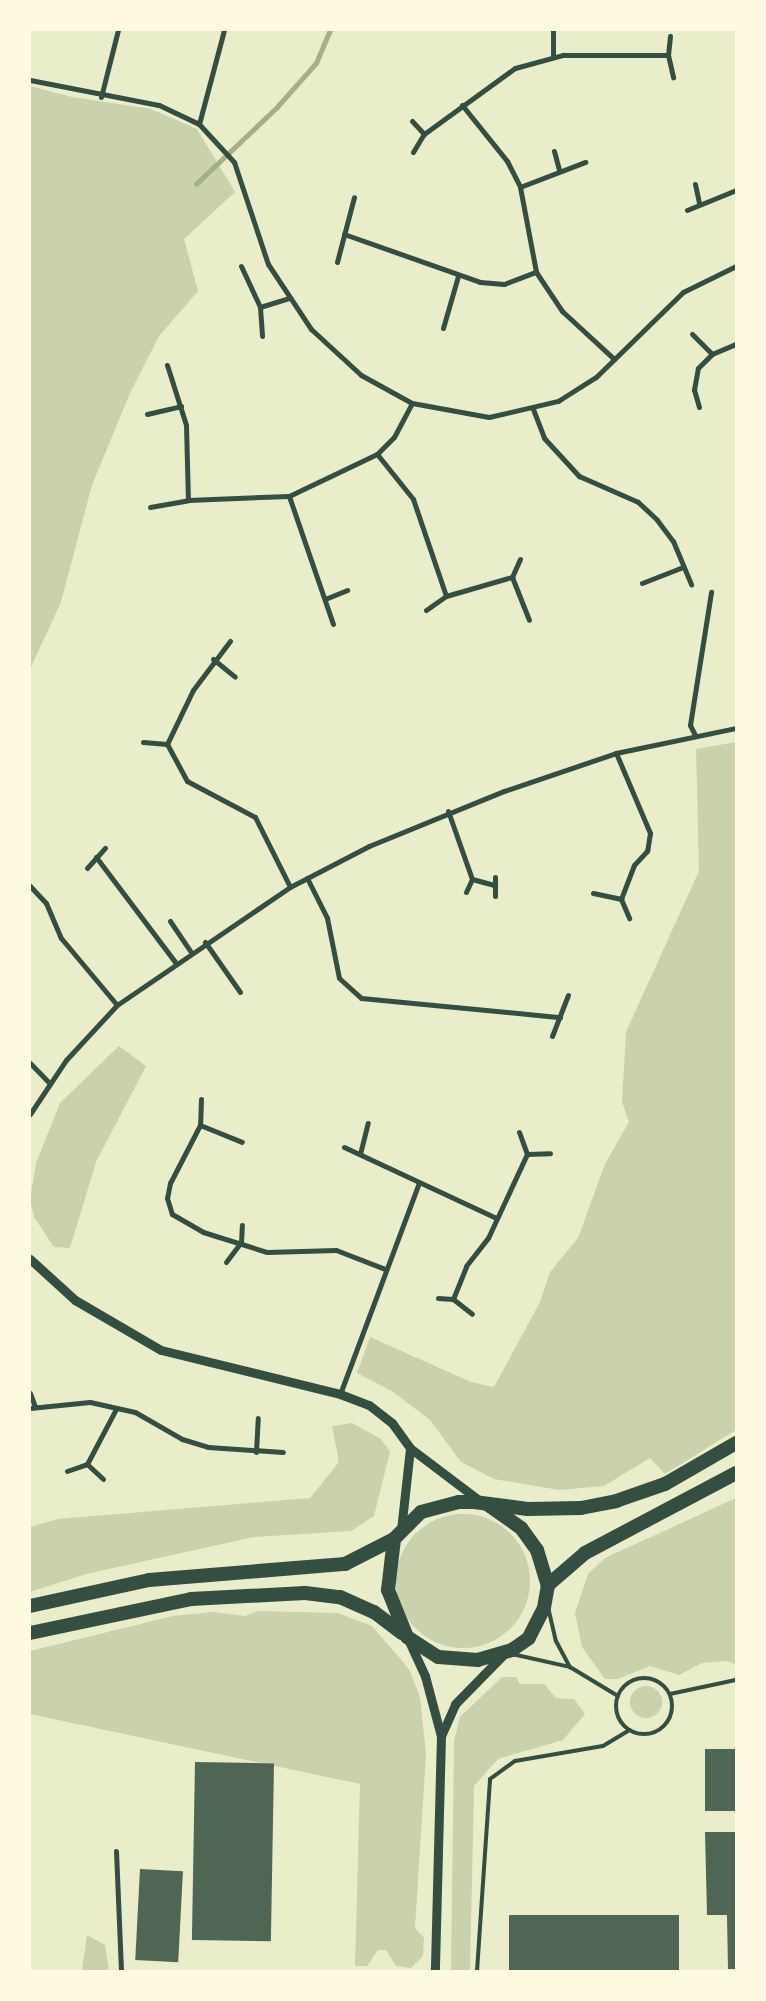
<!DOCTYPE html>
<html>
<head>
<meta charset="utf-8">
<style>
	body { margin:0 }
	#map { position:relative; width:766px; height:2001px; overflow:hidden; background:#e9edc9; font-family:Spectral,serif }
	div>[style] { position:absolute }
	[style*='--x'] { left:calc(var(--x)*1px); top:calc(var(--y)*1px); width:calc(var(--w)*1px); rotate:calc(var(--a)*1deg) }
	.green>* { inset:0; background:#cad2ad }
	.round { border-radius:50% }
	.stream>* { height:4.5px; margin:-2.25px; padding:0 2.25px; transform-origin:2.25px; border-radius:2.25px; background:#a3b18a }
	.building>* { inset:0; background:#4f6655; transform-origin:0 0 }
	.service>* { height:4px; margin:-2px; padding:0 2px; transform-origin:2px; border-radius:2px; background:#344e41 }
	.service>.ring { margin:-2px; padding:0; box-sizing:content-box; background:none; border:4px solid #344e41; border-radius:50% }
	.minor>* { height:5px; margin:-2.5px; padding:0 2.5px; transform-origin:2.5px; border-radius:2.5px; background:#344e41 }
	.tertiary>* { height:9px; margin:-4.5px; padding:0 4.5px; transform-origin:4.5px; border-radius:4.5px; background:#344e41 }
	.trunk>* { height:14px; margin:-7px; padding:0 7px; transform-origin:7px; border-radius:7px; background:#344e41 }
	span { translate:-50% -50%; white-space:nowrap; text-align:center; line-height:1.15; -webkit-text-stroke:4px #fefae0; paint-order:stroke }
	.frame { position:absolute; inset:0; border:31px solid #fefae0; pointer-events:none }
</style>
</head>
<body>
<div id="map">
	<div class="green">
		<i style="clip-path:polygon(30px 86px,72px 97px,151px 109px,197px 129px,235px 192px,184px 239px,198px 291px,159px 336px,130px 393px,92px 485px,61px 602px,30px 669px)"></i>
		<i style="clip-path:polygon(736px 742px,736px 1430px,665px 1474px,650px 1458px,604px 1486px,559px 1490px,494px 1479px,461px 1462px,430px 1420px,392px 1391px,357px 1373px,370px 1337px,471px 1382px,494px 1387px,540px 1302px,550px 1272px,578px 1238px,605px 1164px,629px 1122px,622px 1102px,626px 1032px,699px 871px,696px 749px)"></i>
		<i style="clip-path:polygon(119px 1046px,146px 1066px,96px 1162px,70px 1248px,54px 1247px,34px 1217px,30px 1200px,36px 1163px,60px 1103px)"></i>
		<i style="clip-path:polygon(352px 1423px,381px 1439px,390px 1452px,374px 1516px,351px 1531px,254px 1537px,86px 1574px,30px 1592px,30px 1527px,58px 1519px,310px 1498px,339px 1462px,332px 1426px)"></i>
		<i style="clip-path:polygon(736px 1498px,736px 1665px,727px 1661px,702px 1663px,679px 1675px,650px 1666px,618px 1679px,605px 1679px,582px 1647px,575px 1613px,588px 1574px,605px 1558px)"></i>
		<i class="round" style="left:396px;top:1514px;width:134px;height:134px"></i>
		<i style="clip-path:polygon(258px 1611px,338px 1613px,372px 1626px,409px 1669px,420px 1697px,426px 1754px,415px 1928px,424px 1938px,423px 1956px,411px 1968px,396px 1966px,386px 1950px,378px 1950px,367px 1966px,355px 1966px,360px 1784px,30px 1714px,30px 1651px,173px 1616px,212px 1612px,245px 1616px)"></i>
		<i style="clip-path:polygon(502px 1677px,516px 1677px,520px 1684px,544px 1684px,556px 1698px,574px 1699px,585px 1714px,563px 1740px,498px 1759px,474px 1786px,470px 1971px,451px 1971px,454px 1741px,460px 1717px)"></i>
		<i class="round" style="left:630px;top:1686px;width:32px;height:32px"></i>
		<i style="clip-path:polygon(87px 1935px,105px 1945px,109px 1971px,82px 1971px)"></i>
	</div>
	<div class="stream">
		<i style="--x:196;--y:184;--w:112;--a:-43.5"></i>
		<i style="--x:277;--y:107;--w:59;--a:-48.4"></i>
		<i style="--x:316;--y:63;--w:36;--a:-67"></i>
	</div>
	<div class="building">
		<i style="left:705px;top:1749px;width:31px;height:62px"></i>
		<i style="left:195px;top:1762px;width:79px;height:178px;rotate:1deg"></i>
		<i style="clip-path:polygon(705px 1832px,736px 1832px,736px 1969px,728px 1969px,727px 1915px,707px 1915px)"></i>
		<i style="left:140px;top:1869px;width:43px;height:91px;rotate:3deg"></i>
		<i style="left:679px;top:1915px;width:56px;height:170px;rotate:90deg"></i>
	</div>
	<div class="service">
		<i style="--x:548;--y:1607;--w:35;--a:77"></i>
		<i style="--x:556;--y:1641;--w:30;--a:62"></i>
		<i style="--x:512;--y:1654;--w:59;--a:12.6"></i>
		<i style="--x:570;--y:1667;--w:56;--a:31.1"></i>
		<i class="ring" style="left:616px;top:1678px;width:52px;height:52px"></i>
		<i style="--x:670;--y:1694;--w:67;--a:-12"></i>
		<i style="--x:477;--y:1971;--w:192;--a:-86.1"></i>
		<i style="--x:490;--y:1779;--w:31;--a:-36"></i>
		<i style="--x:515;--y:1761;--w:89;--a:-9.7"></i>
		<i style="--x:603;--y:1746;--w:31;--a:-31"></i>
	</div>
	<div class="minor">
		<i style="--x:553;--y:30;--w:25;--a:90"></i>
		<i style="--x:670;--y:36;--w:19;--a:96"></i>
		<i style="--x:668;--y:55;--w:23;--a:77"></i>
		<i style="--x:30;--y:80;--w:131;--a:11"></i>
		<i style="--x:159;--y:105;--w:44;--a:25.4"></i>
		<i style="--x:199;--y:124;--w:52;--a:47.4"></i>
		<i style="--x:234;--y:162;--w:108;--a:71.6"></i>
		<i style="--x:268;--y:264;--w:78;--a:56.5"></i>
		<i style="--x:311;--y:329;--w:68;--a:42.6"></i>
		<i style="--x:361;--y:375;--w:58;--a:28.8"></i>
		<i style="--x:412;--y:403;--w:78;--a:10.3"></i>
		<i style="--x:489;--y:417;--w:71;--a:-13.1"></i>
		<i style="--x:558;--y:401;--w:45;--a:-32.3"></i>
		<i style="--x:596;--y:377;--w:122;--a:-44.3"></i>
		<i style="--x:683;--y:292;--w:59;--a:-26.1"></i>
		<i style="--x:101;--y:97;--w:69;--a:-75.8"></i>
		<i style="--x:462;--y:105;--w:72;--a:51.2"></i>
		<i style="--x:507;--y:161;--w:29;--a:63"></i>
		<i style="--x:520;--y:187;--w:86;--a:79.3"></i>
		<i style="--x:536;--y:272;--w:47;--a:56.3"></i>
		<i style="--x:562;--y:311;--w:71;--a:42.7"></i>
		<i style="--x:412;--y:121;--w:18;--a:47"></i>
		<i style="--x:199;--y:124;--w:97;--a:-75.1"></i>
		<i style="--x:554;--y:151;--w:20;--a:75"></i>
		<i style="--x:413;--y:152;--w:21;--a:-59"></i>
		<i style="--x:424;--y:134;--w:112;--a:-36"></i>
		<i style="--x:515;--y:68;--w:50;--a:-15.2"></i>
		<i style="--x:563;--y:55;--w:105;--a:0"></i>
		<i style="--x:695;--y:184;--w:19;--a:78"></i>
		<i style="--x:520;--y:187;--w:70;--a:-21"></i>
		<i style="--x:687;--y:210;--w:53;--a:-22.2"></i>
		<i style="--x:344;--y:234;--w:144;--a:19.4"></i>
		<i style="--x:480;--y:282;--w:24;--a:5"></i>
		<i style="--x:504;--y:284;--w:34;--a:-21"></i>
		<i style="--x:337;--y:262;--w:67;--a:-75.3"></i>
		<i style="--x:241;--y:266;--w:45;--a:65.1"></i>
		<i style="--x:260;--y:307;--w:29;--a:86"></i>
		<i style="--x:260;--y:307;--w:30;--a:-17"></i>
		<i style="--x:443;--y:328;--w:54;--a:-73.9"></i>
		<i style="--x:692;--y:334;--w:28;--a:45"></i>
		<i style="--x:167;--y:365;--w:63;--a:72.4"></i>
		<i style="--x:186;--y:425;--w:75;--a:88.5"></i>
		<i style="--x:699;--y:407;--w:18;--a:-106"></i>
		<i style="--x:694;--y:390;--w:22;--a:-80"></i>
		<i style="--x:698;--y:368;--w:20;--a:-45"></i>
		<i style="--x:712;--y:354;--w:26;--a:-23"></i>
		<i style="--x:533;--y:409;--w:31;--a:69"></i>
		<i style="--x:544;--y:438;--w:52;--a:47.4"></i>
		<i style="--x:579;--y:476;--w:64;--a:23.8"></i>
		<i style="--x:638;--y:502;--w:26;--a:43"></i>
		<i style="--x:657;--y:520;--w:26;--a:53"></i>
		<i style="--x:673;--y:541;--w:47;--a:67.3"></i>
		<i style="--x:147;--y:414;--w:35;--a:-13"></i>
		<i style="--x:377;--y:454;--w:58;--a:51.3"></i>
		<i style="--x:413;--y:499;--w:102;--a:71.2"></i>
		<i style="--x:150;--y:507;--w:39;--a:-10"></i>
		<i style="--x:188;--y:500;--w:101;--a:-2.3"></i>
		<i style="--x:520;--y:559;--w:20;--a:114"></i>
		<i style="--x:512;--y:577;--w:46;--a:68.4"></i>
		<i style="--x:642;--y:583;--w:44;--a:-21.3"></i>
		<i style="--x:325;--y:599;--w:24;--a:-22"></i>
		<i style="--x:426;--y:610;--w:24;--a:-35"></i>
		<i style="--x:446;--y:596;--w:69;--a:-16.1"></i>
		<i style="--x:333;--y:624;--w:135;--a:-109"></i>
		<i style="--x:289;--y:496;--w:98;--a:-25.5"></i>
		<i style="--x:377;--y:454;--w:24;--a:-45"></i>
		<i style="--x:394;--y:437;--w:38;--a:-62"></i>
		<i style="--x:230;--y:641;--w:61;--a:127.1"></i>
		<i style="--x:193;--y:690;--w:60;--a:115.7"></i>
		<i style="--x:167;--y:744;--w:42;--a:61.6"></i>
		<i style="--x:187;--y:781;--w:77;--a:27.9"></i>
		<i style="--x:255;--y:817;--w:78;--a:63.4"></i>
		<i style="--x:213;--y:659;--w:28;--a:39"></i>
		<i style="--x:695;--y:735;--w:11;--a:-117"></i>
		<i style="--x:690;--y:725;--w:135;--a:-81"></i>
		<i style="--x:143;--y:742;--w:24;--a:5"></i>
		<i style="--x:616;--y:753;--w:87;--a:67"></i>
		<i style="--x:650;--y:833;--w:18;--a:99"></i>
		<i style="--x:647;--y:851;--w:19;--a:133"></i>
		<i style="--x:634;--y:865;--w:36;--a:111"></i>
		<i style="--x:448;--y:811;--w:72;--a:70.6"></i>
		<i style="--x:472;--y:879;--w:24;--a:15"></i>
		<i style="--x:96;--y:857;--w:131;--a:53"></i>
		<i style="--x:87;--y:868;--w:27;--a:-48"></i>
		<i style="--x:307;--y:878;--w:45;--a:63.4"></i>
		<i style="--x:327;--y:918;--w:61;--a:78.7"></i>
		<i style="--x:339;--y:978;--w:30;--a:42"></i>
		<i style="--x:361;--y:998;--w:200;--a:5.5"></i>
		<i style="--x:30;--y:886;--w:23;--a:47"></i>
		<i style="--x:46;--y:903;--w:38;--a:67"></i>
		<i style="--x:61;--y:938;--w:87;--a:50.1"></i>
		<i style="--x:466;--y:892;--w:14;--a:-65"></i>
		<i style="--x:593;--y:893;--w:29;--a:12"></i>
		<i style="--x:621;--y:899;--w:21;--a:67"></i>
		<i style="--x:495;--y:896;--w:19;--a:-90"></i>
		<i style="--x:170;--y:921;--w:36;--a:56"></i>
		<i style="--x:205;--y:942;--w:61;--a:55"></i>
		<i style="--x:552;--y:1036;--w:44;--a:-68.7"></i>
		<i style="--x:30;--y:1063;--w:29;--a:46"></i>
		<i style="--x:201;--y:1099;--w:26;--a:92"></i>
		<i style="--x:200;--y:1125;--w:65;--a:117.3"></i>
		<i style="--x:170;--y:1183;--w:15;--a:101"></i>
		<i style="--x:167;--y:1198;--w:17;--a:73"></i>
		<i style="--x:172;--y:1214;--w:36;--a:30"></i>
		<i style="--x:203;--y:1232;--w:67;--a:17.4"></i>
		<i style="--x:267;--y:1252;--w:69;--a:-1.7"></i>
		<i style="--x:336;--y:1250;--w:53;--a:21.2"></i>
		<i style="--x:30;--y:1114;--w:65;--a:-56.3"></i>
		<i style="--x:66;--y:1060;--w:75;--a:-47.2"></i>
		<i style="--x:117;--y:1005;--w:209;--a:-34.3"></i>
		<i style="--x:290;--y:887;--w:89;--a:-27.4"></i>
		<i style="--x:369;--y:846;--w:146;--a:-22.2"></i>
		<i style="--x:504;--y:791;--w:118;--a:-18.7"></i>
		<i style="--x:616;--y:753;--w:123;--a:-11.8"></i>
		<i style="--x:200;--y:1125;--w:45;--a:22"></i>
		<i style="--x:519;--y:1132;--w:23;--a:70"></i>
		<i style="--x:527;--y:1154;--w:23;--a:-2"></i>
		<i style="--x:344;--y:1147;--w:168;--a:25"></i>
		<i style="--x:360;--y:1154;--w:32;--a:-76"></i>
		<i style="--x:226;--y:1262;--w:25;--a:-53"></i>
		<i style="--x:241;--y:1242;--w:17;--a:-87"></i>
		<i style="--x:438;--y:1298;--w:15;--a:4"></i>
		<i style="--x:453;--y:1299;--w:24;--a:38"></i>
		<i style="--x:453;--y:1299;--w:35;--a:-68"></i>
		<i style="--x:466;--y:1266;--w:36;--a:-52"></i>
		<i style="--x:488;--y:1238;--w:93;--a:-65.1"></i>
		<i style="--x:30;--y:1393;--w:15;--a:70"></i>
		<i style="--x:340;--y:1394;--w:225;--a:-69.5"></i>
		<i style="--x:30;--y:1408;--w:60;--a:-5.7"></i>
		<i style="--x:90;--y:1402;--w:46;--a:12.5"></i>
		<i style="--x:135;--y:1412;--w:54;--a:29.9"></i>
		<i style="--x:182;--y:1439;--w:27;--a:17"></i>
		<i style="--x:208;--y:1447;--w:75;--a:3.8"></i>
		<i style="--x:256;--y:1452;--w:34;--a:-87"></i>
		<i style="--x:87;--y:1464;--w:62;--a:-62.2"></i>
		<i style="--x:67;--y:1471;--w:21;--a:-19"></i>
		<i style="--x:87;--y:1464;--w:22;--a:43"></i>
		<i style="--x:116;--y:1851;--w:120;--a:87.6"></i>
	</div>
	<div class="tertiary">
		<i style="--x:30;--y:1259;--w:61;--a:42.3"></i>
		<i style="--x:75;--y:1300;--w:99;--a:30.2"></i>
		<i style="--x:161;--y:1350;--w:184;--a:13.8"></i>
		<i style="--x:340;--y:1394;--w:31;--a:21"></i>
		<i style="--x:369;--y:1405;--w:29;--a:38"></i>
		<i style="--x:392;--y:1423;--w:31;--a:54"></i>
		<i style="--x:410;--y:1448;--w:88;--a:37.1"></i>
		<i style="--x:401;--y:1530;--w:82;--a:-83.7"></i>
		<i style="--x:408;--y:1639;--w:41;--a:65.3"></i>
		<i style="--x:425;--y:1676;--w:62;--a:75.1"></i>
		<i style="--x:441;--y:1736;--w:235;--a:91.5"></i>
		<i style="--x:441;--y:1736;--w:35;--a:-66"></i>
		<i style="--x:455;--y:1704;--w:70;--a:-45.6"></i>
	</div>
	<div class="trunk">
		<i style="--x:487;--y:1504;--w:42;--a:35.2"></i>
		<i style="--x:521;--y:1528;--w:27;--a:54"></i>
		<i style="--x:537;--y:1550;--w:37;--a:73"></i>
		<i style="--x:548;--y:1585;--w:23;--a:100"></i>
		<i style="--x:544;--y:1608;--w:34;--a:117"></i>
		<i style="--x:529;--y:1638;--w:21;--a:145"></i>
		<i style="--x:512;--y:1650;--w:35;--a:164"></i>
		<i style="--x:478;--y:1660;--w:40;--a:-175.7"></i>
		<i style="--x:438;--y:1657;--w:37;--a:-147"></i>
		<i style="--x:407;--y:1637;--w:51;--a:-112"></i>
		<i style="--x:388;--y:1590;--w:51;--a:-83.3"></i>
		<i style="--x:394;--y:1539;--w:38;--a:-45"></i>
		<i style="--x:421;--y:1512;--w:39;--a:-15"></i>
		<i style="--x:459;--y:1502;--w:15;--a:0"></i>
		<i style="--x:474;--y:1502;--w:54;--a:7.4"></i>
		<i style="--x:528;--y:1509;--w:53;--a:-1.1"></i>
		<i style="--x:581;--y:1508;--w:36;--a:-11"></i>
		<i style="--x:616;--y:1501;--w:52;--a:-19.1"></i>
		<i style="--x:665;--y:1484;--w:82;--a:-30"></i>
		<i style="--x:548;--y:1585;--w:49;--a:-40.9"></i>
		<i style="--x:585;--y:1553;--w:171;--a:-27.9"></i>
		<i style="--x:30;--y:1606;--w:122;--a:-12.3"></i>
		<i style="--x:149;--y:1580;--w:197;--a:-4.7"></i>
		<i style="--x:345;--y:1564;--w:55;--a:-27"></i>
		<i style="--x:30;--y:1633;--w:165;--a:-11.9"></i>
		<i style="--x:191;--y:1599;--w:114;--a:-3"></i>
		<i style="--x:305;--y:1593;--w:35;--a:7"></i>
		<i style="--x:340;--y:1597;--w:37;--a:24"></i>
		<i style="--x:374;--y:1612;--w:35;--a:37"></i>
	</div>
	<div class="frame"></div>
</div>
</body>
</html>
